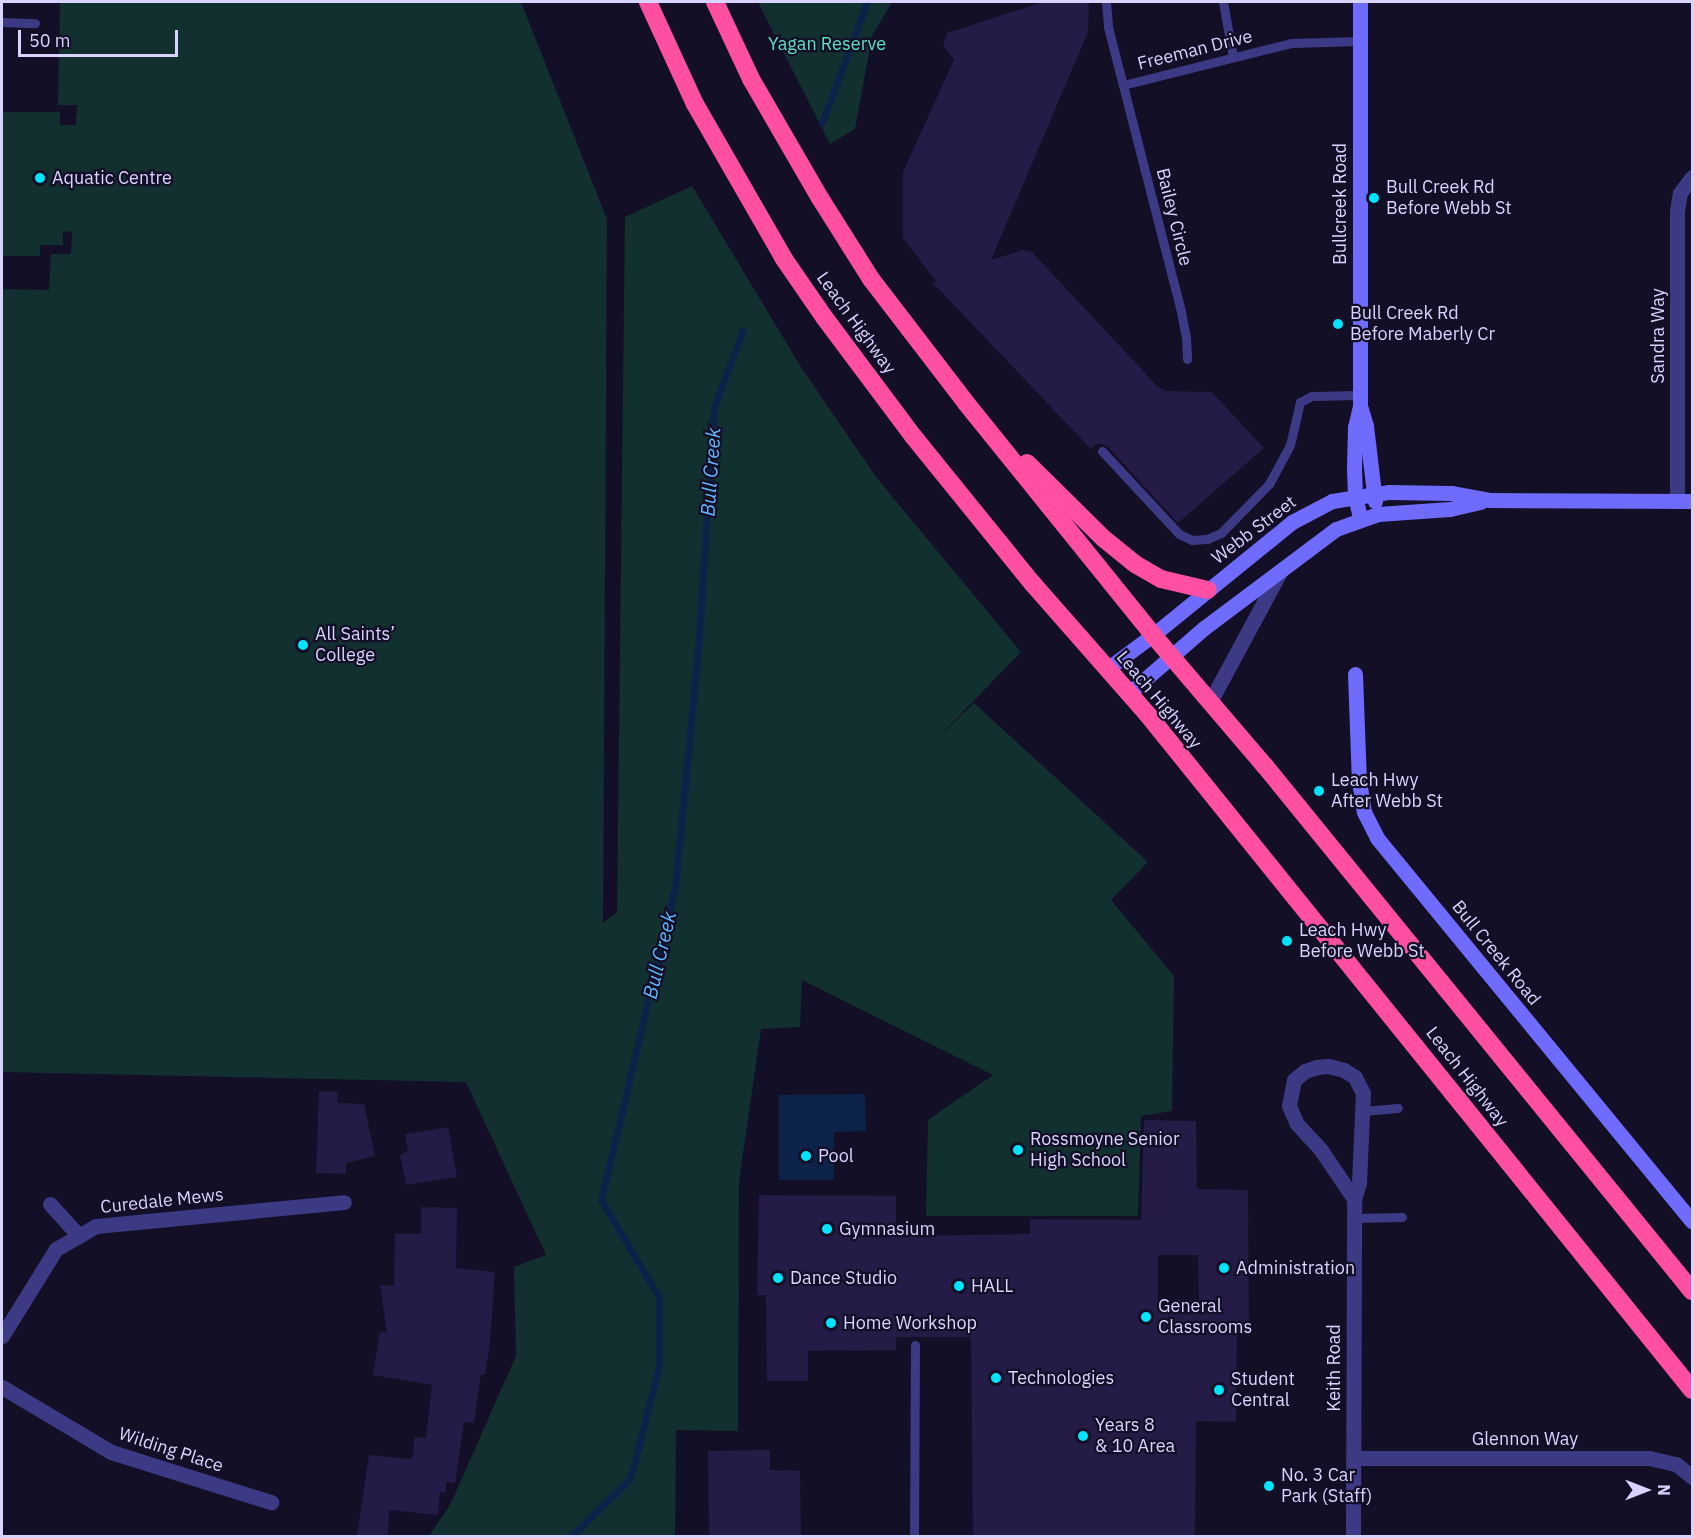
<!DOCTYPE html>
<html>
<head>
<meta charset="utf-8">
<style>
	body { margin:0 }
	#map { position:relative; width:1694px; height:1538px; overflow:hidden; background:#130f26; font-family:"IBM Plex Sans",sans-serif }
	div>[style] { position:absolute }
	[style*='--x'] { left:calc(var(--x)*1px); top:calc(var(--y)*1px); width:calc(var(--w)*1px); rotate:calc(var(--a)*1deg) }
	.green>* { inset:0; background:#12302f }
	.water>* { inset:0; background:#0c2248 }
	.stream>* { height:7px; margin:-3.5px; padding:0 3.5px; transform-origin:3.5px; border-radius:3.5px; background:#0c2248 }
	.building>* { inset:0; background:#241b47 }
	.lane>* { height:9px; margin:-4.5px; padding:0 4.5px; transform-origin:4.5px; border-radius:4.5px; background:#3d3a85 }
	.street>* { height:15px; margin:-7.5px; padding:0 7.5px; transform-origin:7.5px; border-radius:7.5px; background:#3d3a85 }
	.secondary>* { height:15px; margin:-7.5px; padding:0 7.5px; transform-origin:7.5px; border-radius:7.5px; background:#6f6bff }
	.highway>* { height:18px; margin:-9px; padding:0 9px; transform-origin:9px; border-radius:9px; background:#ff4fa3 }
	.dots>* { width:16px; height:16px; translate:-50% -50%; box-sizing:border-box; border:3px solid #130f26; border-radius:50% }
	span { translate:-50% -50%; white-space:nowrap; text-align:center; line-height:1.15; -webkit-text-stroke:4.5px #130f26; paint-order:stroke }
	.park-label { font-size:18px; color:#5fe0c0 }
	.street-label { font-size:18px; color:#d9d4ff }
	.poi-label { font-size:18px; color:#d9d4ff }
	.left { translate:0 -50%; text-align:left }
	.water-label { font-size:20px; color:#62b6ff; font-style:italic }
	.frame { position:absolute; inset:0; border:3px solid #d9d4ff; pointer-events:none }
	.north { position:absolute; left:1616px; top:1460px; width:60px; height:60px; -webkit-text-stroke:4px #130f26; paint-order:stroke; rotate:90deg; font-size:16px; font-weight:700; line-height:24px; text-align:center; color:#d9d4ff }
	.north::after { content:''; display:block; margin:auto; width:21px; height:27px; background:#d9d4ff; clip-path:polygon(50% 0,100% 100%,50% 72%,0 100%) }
	.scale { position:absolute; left:18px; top:30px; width:160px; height:27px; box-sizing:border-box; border:3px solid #d9d4ff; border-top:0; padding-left:8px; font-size:18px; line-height:21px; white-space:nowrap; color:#d9d4ff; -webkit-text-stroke:4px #130f26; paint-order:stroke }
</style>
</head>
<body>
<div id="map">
	<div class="green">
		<i style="clip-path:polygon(60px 2px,521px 2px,607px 219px,603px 923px,617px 912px,625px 217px,692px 186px,801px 367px,876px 477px,1021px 652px,931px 745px,974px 703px,1148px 862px,1111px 900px,1174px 976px,1172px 1111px,1141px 1116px,1138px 1216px,926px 1216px,928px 1120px,993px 1075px,802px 980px,800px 1027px,761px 1029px,739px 1181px,738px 1431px,676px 1430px,675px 1536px,429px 1536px,450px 1505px,516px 1356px,514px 1267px,546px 1255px,466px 1082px,2px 1072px,2px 289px,49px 290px,51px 254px,71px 254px,72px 232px,63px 231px,63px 245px,40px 245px,40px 256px,2px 256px,2px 112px,60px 112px,60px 125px,76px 125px,77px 105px,58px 105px)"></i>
		<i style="clip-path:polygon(758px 2px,892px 2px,872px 36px,855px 129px,830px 144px)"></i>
	</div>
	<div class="water">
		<i style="clip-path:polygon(865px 1094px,866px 1131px,834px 1132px,834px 1180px,779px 1180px,779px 1095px)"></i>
	</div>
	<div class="stream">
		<i style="--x:822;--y:123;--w:129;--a:-69.6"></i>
		<i style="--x:571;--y:1536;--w:82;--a:-44"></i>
		<i style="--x:630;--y:1479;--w:117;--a:-75.6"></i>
		<i style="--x:659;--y:1366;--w:69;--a:-90"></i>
		<i style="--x:659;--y:1297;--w:113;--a:-120.9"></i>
		<i style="--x:601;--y:1200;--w:321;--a:-76.7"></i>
		<i style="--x:675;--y:888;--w:239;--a:-84.5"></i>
		<i style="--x:698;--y:650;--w:244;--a:-86.2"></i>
		<i style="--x:714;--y:407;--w:82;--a:-69.4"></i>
	</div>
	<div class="building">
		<i style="clip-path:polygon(1043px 2px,1089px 2px,1088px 32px,991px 260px,1023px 250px,1032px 252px,1158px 387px,1166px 391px,1212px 392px,1264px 448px,1178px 523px,1107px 446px,1098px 443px,1091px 449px,933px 283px,936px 281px,903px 238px,903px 172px,954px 60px,943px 45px,947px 33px)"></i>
		<i style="clip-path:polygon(319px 1091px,338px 1092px,337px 1103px,364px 1104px,375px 1156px,346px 1163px,346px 1174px,316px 1173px)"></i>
		<i style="clip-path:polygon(evenodd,1144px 1120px,1196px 1121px,1197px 1189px,1248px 1190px,1249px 1329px,1237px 1329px,1236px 1422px,1196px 1421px,1195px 1536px,973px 1536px,971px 1337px,896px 1337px,896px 1350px,808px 1351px,808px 1381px,767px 1381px,766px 1295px,757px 1295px,759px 1195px,896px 1196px,896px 1236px,1030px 1234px,1030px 1219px,1141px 1220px,1144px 1120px,1158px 1255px,1198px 1255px,1199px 1300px,1158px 1300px,1158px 1255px)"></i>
		<i style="clip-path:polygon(448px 1127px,457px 1177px,406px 1185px,400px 1155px,408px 1151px,405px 1134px)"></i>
		<i style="clip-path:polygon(421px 1207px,457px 1208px,456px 1268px,495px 1272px,490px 1343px,485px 1375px,481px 1374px,474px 1423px,464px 1422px,455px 1483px,446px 1482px,446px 1493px,440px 1492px,438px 1515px,389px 1510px,388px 1536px,357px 1536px,369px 1455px,412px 1459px,415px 1437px,426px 1438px,432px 1385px,373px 1375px,380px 1332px,387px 1333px,380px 1285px,394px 1286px,395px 1234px,421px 1234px)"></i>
		<i style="clip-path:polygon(770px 1450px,770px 1470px,800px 1471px,801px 1536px,709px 1536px,708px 1451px)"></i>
	</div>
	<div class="lane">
		<i style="--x:1106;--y:2;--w:25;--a:85"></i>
		<i style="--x:1108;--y:27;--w:294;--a:75.6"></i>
		<i style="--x:1181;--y:312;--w:26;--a:79"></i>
		<i style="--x:1186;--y:338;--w:21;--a:87"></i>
		<i style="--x:1223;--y:2;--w:56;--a:79.7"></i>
		<i style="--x:2;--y:22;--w:33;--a:2"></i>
		<i style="--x:1123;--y:85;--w:173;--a:-14"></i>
		<i style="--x:1291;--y:43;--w:69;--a:-1.7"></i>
		<i style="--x:1102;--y:451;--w:113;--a:47.1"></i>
		<i style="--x:1179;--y:534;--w:14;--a:25"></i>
		<i style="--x:1192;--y:540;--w:15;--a:-4"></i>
		<i style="--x:1207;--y:539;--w:15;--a:-23"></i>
		<i style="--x:1221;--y:533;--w:69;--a:-45.6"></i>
		<i style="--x:1269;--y:484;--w:44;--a:-61.7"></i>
		<i style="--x:1290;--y:445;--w:44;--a:-76.9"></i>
		<i style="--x:1300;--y:402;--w:13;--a:-27"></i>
		<i style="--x:1312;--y:396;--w:47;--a:-1.2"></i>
		<i style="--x:1363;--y:1111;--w:35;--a:-5"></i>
		<i style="--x:1354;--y:1218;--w:48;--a:-1.2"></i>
		<i style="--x:914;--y:1536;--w:191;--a:-89.7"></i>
	</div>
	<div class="street">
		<i style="--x:1677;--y:501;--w:290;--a:-90"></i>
		<i style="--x:1677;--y:211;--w:18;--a:-81"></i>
		<i style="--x:1680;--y:193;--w:20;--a:-53"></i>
		<i style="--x:1210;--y:702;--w:148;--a:-61.7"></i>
		<i style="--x:50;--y:1204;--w:43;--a:47.8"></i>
		<i style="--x:2;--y:1336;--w:102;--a:-58.2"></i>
		<i style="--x:56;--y:1249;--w:46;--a:-29.9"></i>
		<i style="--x:96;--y:1226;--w:249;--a:-5.5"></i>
		<i style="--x:2;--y:1387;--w:127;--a:30.8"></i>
		<i style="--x:111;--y:1452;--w:168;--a:17.4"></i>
		<i style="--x:1353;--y:1458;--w:296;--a:0"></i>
		<i style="--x:1649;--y:1458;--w:28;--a:13"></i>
		<i style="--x:1676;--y:1464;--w:21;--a:39"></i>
		<i style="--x:1353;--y:1536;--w:337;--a:-89.8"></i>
		<i style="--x:1354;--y:1199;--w:17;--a:-73"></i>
		<i style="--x:1359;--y:1183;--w:90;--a:-87.5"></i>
		<i style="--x:1363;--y:1093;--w:18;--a:-117"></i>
		<i style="--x:1355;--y:1077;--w:13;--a:-148"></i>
		<i style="--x:1344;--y:1070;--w:16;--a:-166"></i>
		<i style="--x:1328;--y:1066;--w:11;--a:175"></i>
		<i style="--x:1317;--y:1067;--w:13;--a:162"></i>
		<i style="--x:1305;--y:1071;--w:14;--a:141"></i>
		<i style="--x:1294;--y:1080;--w:26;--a:101"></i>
		<i style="--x:1289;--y:1106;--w:20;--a:66"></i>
		<i style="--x:1297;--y:1124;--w:35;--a:47"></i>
		<i style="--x:1321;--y:1150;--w:59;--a:56"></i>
	</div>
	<div class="secondary">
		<i style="--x:1360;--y:2;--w:404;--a:90"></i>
		<i style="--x:1360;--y:406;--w:22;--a:103"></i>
		<i style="--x:1355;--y:427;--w:41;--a:91.4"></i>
		<i style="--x:1354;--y:468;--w:28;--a:88"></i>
		<i style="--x:1355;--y:496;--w:23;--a:77"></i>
		<i style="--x:1360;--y:406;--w:21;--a:73"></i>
		<i style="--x:1366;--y:426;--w:76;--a:83.2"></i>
		<i style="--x:1107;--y:669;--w:57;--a:-36.5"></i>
		<i style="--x:1153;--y:635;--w:179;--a:-39.1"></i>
		<i style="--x:1292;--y:522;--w:45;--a:-27.7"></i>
		<i style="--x:1332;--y:501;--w:58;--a:-9"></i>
		<i style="--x:1389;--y:492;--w:62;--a:0.9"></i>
		<i style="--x:1451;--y:493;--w:39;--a:10"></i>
		<i style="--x:1489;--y:500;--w:203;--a:0.3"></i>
		<i style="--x:1355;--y:674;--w:107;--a:87.9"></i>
		<i style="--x:1359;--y:781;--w:31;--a:81"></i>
		<i style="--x:1364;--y:812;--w:29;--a:63"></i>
		<i style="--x:1377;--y:838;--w:496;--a:50.6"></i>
		<i style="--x:1128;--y:694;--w:101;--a:-41"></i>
		<i style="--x:1204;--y:628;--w:165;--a:-36.9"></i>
		<i style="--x:1336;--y:529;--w:45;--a:-19.7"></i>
		<i style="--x:1378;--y:514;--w:72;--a:-4"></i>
		<i style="--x:1450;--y:509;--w:31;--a:-13"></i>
	</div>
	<div class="highway">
		<i style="--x:648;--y:2;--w:112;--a:65.3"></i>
		<i style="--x:695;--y:104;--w:179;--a:60.1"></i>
		<i style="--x:784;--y:259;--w:70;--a:55.4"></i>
		<i style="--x:824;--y:317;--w:149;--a:53.2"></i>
		<i style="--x:913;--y:436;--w:191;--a:51"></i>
		<i style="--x:1033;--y:584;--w:174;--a:48.7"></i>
		<i style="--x:1148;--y:715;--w:867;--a:51.13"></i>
		<i style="--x:715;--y:2;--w:85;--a:64.9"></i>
		<i style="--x:751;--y:79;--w:138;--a:59.9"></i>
		<i style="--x:820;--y:198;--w:96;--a:57.8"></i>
		<i style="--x:871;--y:279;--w:156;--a:52.5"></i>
		<i style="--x:966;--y:403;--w:298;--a:51.1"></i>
		<i style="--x:1153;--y:635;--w:172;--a:49.5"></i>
		<i style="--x:1265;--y:766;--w:677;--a:50.88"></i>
		<i style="--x:1027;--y:463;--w:107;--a:44.6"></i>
		<i style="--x:1103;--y:538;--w:41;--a:39.1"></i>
		<i style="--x:1135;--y:564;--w:30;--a:30"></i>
		<i style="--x:1161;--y:579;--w:48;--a:13.2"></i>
	</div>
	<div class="dots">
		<i style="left:40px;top:178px;background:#00e5ff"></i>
		<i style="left:1374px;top:198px;background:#00e5ff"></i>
		<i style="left:1338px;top:324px;background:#00e5ff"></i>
		<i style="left:303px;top:645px;background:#00e5ff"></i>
		<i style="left:1319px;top:791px;background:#00e5ff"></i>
		<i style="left:1287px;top:941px;background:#00e5ff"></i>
		<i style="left:1018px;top:1150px;background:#00e5ff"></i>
		<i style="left:806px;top:1156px;background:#00e5ff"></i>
		<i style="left:827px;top:1229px;background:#00e5ff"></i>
		<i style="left:1224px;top:1268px;background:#00e5ff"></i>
		<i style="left:778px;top:1278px;background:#00e5ff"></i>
		<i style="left:959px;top:1286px;background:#00e5ff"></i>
		<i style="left:1146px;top:1317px;background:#00e5ff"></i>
		<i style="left:831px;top:1323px;background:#00e5ff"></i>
		<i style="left:996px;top:1378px;background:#00e5ff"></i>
		<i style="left:1219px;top:1390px;background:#00e5ff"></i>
		<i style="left:1083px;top:1436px;background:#00e5ff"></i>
		<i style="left:1269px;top:1486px;background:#00e5ff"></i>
	</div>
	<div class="park-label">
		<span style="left:827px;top:44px">Yagan Reserve</span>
	</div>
	<div class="street-label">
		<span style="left:1195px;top:50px;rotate:-14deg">Freeman Drive</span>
		<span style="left:1340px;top:204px;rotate:-90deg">Bullcreek Road</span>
		<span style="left:1174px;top:217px;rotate:76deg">Bailey Circle</span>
		<span style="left:856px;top:323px;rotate:54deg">Leach Highway</span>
		<span style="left:1658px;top:336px;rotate:-90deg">Sandra Way</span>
		<span style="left:1254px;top:530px;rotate:-37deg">Webb Street</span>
		<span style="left:1159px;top:700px;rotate:50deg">Leach Highway</span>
		<span style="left:1496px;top:953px;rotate:51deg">Bull Creek Road</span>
		<span style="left:1467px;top:1077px;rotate:52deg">Leach Highway</span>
		<span style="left:162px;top:1201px;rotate:-6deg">Curedale Mews</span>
		<span style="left:1334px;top:1368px;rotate:-90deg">Keith Road</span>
		<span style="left:1525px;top:1439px">Glennon Way</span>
		<span style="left:171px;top:1450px;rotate:18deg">Wilding Place</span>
	</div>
	<div class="poi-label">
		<span class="left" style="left:52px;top:178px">Aquatic Centre</span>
		<span class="left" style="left:1386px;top:198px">Bull Creek Rd<br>Before Webb St</span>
		<span class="left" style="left:1350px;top:324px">Bull Creek Rd<br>Before Maberly Cr</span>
		<span class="left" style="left:315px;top:645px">All Saints’<br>College</span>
		<span class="left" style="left:1331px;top:791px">Leach Hwy<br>After Webb St</span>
		<span class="left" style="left:1299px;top:941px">Leach Hwy<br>Before Webb St</span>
		<span class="left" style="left:1030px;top:1150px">Rossmoyne Senior<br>High School</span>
		<span class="left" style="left:818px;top:1156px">Pool</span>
		<span class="left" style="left:839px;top:1229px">Gymnasium</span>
		<span class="left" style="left:1236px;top:1268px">Administration</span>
		<span class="left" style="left:790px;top:1278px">Dance Studio</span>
		<span class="left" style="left:971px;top:1286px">HALL</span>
		<span class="left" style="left:1158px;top:1317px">General<br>Classrooms</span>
		<span class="left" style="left:843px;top:1323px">Home Workshop</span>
		<span class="left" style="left:1008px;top:1378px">Technologies</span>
		<span class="left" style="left:1231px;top:1390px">Student<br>Central</span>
		<span class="left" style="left:1095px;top:1436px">Years 8<br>&amp; 10 Area</span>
		<span class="left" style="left:1281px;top:1486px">No. 3 Car<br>Park (Staff)</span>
	</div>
	<div class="water-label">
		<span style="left:710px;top:472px;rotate:-86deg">Bull Creek</span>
		<span style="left:659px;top:955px;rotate:-77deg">Bull Creek</span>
	</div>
	<div class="frame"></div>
	<div class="north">N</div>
	<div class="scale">50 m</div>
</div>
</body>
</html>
